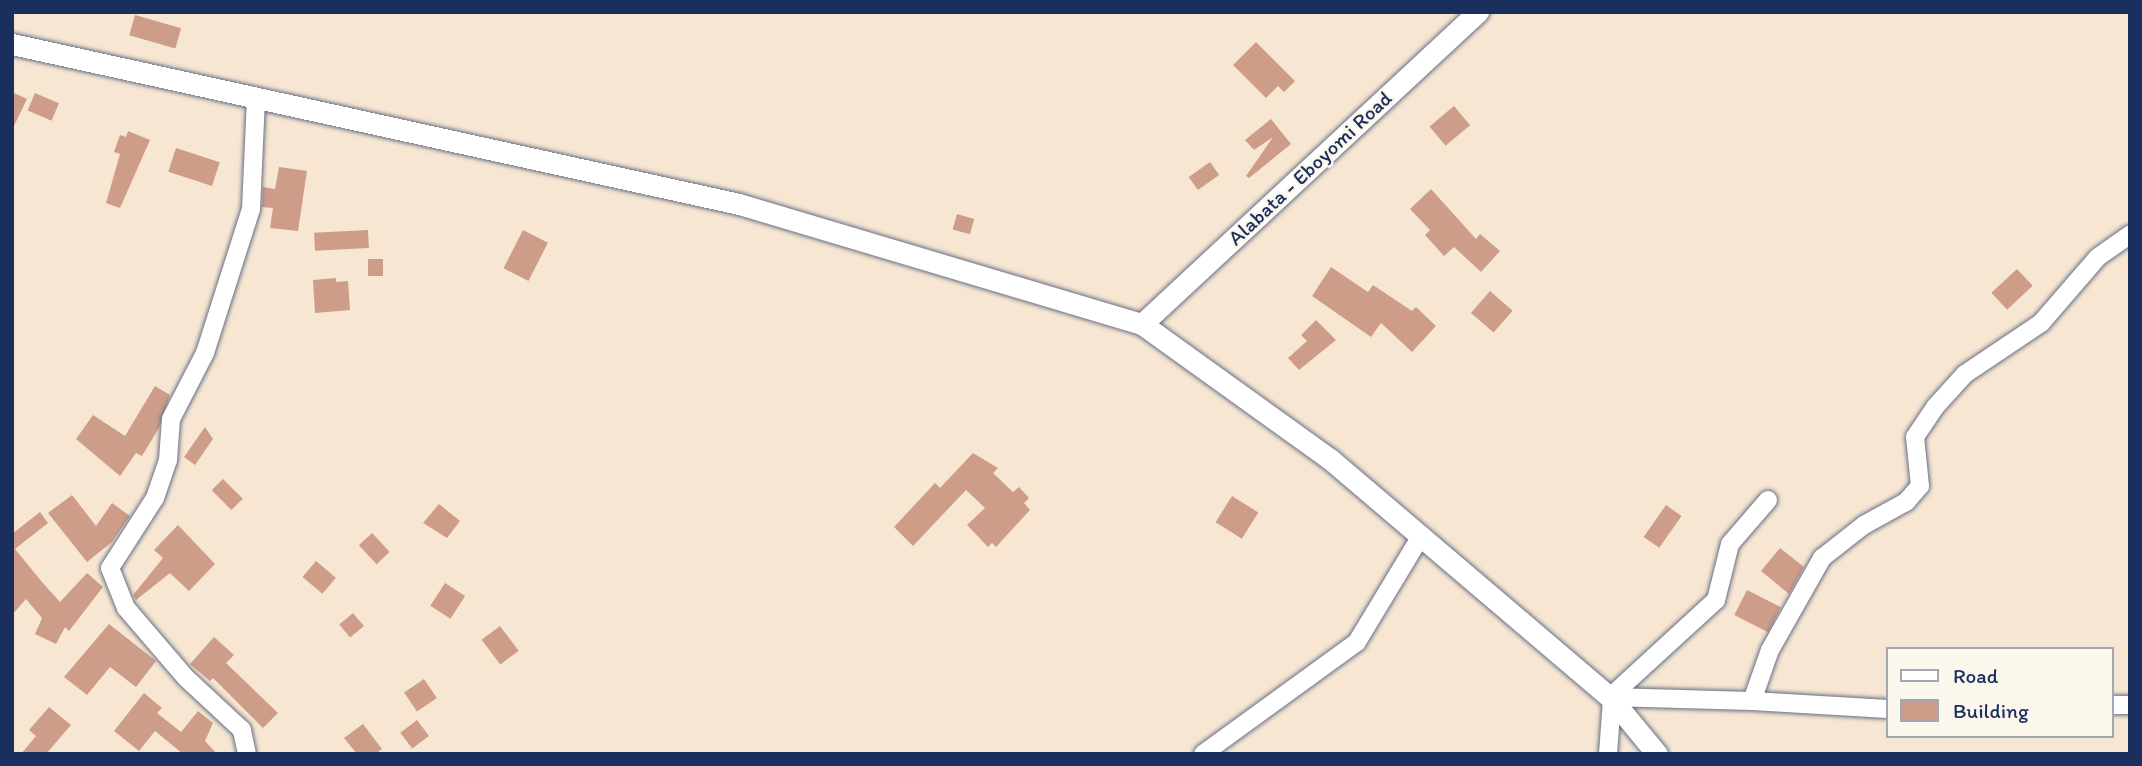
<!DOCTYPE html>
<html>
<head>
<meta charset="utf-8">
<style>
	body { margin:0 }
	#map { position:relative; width:2142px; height:766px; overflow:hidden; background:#f7e7d2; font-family:Itim,sans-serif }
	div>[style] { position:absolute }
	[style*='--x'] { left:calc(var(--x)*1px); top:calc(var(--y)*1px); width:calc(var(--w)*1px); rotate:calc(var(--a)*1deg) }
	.building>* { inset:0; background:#ce9d8a; transform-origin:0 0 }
	.roads { filter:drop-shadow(0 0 2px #686f87) drop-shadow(0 0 2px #686f87) }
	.minor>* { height:18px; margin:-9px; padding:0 9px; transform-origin:9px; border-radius:9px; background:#fff }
	.major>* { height:21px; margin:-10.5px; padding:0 10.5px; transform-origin:10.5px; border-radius:10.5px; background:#fff }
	span { translate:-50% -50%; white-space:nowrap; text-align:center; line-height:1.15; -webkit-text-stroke:5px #fbf7ec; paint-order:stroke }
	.street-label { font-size:21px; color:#1b2f5e }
	.frame { position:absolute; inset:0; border:14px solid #1b2f5e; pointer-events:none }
	.legend { position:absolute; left:1886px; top:647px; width:228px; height:91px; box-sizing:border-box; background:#fbf7ec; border:2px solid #a1a7b3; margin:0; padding:9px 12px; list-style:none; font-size:21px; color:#1b2f5e }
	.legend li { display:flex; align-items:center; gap:14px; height:35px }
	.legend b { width:35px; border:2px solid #a1a7b3 }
</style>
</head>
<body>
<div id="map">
	<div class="building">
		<i style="left:135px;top:15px;width:48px;height:21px;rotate:16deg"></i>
		<i style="clip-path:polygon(1256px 42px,1295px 81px,1284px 92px,1278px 86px,1266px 98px,1233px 65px)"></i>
		<i style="clip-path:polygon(12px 92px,27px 99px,12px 130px)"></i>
		<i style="left:35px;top:93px;width:26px;height:19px;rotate:23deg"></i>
		<i style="left:1454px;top:106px;width:25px;height:32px;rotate:50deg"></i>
		<i style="clip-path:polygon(1271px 119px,1291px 144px,1249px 178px,1246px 176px,1273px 137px,1254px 150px,1245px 140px)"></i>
		<i style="clip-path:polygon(128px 131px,150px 140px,120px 208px,106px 203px,120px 154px,114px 152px,120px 135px,126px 137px)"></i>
		<i style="left:176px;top:148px;width:46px;height:25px;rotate:18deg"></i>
		<i style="left:1210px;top:162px;width:16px;height:26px;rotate:55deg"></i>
		<i style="clip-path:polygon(279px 167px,307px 171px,298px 231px,270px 228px,273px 208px,262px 207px,263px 187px,275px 189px)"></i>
		<i style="clip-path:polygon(1431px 189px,1476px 239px,1480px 234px,1500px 251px,1481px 272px,1454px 247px,1444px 256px,1425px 235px,1430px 230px,1410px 209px)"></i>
		<i style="left:957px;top:214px;width:18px;height:16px;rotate:16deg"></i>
		<i style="left:368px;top:230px;width:18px;height:54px;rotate:87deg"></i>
		<i style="left:523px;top:230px;width:28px;height:43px;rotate:27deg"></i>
		<i style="left:368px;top:259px;width:15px;height:17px"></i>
		<i style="clip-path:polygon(1331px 267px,1368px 292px,1373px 285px,1412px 311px,1416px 307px,1436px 326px,1412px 352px,1381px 323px,1371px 337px,1312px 296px)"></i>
		<i style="left:2017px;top:269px;width:23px;height:35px;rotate:47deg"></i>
		<i style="clip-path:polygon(336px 278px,336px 282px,348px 281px,350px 310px,315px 313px,313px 280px)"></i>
		<i style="left:1490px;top:291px;width:30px;height:29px;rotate:41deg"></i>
		<i style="clip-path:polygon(1316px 320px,1336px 340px,1299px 370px,1288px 358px,1307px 341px,1301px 335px)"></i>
		<i style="clip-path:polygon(155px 386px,170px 395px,159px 428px,142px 456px,136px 453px,120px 476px,76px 439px,93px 415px,125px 436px)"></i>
		<i style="clip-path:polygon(205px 427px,213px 439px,195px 465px,184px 457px)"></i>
		<i style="clip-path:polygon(973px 453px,998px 468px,993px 473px,1013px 492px,1019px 487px,1029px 498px,1024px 503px,1030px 510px,996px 547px,992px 543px,988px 547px,967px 525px,985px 508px,966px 490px,913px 546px,894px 527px,935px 483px,940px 488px)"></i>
		<i style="left:223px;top:479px;width:28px;height:16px;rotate:45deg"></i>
		<i style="clip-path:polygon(72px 495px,96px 526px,112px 503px,130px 516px,112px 542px,87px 562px,48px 513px)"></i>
		<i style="left:1232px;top:496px;width:31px;height:31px;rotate:32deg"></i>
		<i style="clip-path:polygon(439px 504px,460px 521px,447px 538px,423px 523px)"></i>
		<i style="left:1666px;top:505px;width:19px;height:39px;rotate:35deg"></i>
		<i style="clip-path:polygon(40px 512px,48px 523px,15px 549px,42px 582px,60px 602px,87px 573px,103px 587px,69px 631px,65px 627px,56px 644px,35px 634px,42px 618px,26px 599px,12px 615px,12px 534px)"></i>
		<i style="clip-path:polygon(178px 525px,215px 564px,189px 591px,170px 573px,136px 600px,133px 595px,163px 558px,154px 550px)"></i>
		<i style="left:372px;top:533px;width:26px;height:18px;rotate:47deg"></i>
		<i style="clip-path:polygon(1780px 548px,1804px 567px,1789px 594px,1761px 571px)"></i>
		<i style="left:316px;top:561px;width:26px;height:21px;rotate:40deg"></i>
		<i style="left:445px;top:583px;width:24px;height:27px;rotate:33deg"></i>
		<i style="left:1747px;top:590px;width:38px;height:28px;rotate:27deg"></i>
		<i style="left:353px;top:613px;width:17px;height:18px;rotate:50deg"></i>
		<i style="clip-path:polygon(109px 624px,156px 661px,136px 687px,110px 667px,87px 695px,64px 677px)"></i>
		<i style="left:500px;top:626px;width:31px;height:23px;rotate:53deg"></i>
		<i style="clip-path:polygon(214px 637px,234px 655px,226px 663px,278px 713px,263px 728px,213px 678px,210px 681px,190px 664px)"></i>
		<i style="left:424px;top:679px;width:23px;height:24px;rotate:56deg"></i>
		<i style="clip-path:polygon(144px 693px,162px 708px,157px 713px,181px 732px,198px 711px,213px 723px,205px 741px,217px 754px,183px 754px,155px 731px,139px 751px,114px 731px)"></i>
		<i style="clip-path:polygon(49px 707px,71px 725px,46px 754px,21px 754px,36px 736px,29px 730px)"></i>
		<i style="left:417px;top:720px;width:20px;height:21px;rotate:53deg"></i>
		<i style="clip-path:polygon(363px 724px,382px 749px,375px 754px,357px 754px,344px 738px)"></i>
	</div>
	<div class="roads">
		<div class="minor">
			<i style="--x:1768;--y:500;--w:58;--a:130.8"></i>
			<i style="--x:1730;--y:544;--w:58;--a:104"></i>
			<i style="--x:1716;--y:600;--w:144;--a:137.5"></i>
			<i style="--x:1610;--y:697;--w:142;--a:1.6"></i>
			<i style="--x:1752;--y:701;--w:54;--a:-70.6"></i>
			<i style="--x:1770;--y:650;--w:106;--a:-60.5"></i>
			<i style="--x:1822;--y:558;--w:53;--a:-38.2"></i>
			<i style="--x:1864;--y:525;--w:48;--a:-28.7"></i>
			<i style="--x:1906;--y:502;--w:21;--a:-49"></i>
			<i style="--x:1920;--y:486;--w:49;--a:-95.8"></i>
			<i style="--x:1915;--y:437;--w:37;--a:-56"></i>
			<i style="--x:1936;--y:406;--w:43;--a:-47.8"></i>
			<i style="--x:1965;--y:374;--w:92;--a:-33.9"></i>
			<i style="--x:2041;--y:323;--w:87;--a:-49.2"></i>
			<i style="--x:2098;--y:257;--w:39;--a:-35"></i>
			<i style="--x:1752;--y:701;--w:136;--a:3.4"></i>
			<i style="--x:2112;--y:705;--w:18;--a:0"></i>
			<i style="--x:247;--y:754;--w:25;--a:-102"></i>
			<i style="--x:242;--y:730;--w:76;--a:-137.1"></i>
			<i style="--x:186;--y:678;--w:92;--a:-130.6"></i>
			<i style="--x:126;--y:608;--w:43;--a:-111.8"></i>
			<i style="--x:110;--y:568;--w:83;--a:-57.3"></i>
			<i style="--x:155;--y:498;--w:40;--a:-71.1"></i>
			<i style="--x:168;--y:460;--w:41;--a:-85.8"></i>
			<i style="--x:171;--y:419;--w:74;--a:-62.7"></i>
			<i style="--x:205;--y:353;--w:151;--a:-72.3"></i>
			<i style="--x:251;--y:209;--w:111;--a:-87.4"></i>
			<i style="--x:1203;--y:754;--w:190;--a:-36"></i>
			<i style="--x:1357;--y:642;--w:124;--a:-58.9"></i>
			<i style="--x:1608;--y:754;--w:54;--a:-85.8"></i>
		</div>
		<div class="major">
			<i style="--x:12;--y:44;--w:744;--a:12.41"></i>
			<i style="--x:739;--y:204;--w:420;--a:16.6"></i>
			<i style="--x:1142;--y:324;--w:231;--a:35.7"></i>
			<i style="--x:1330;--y:459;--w:367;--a:40.4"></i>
			<i style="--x:1610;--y:697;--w:74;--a:50.5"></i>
			<i style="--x:1142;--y:324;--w:459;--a:-42.9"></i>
		</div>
	</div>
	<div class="street-label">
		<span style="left:1310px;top:168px;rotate:-43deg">Alabata - Eboyomi Road</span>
	</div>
	<div class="frame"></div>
	<ul class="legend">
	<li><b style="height:9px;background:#fff"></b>Road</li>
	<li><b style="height:19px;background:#ce9d8a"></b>Building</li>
	</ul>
</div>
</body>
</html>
